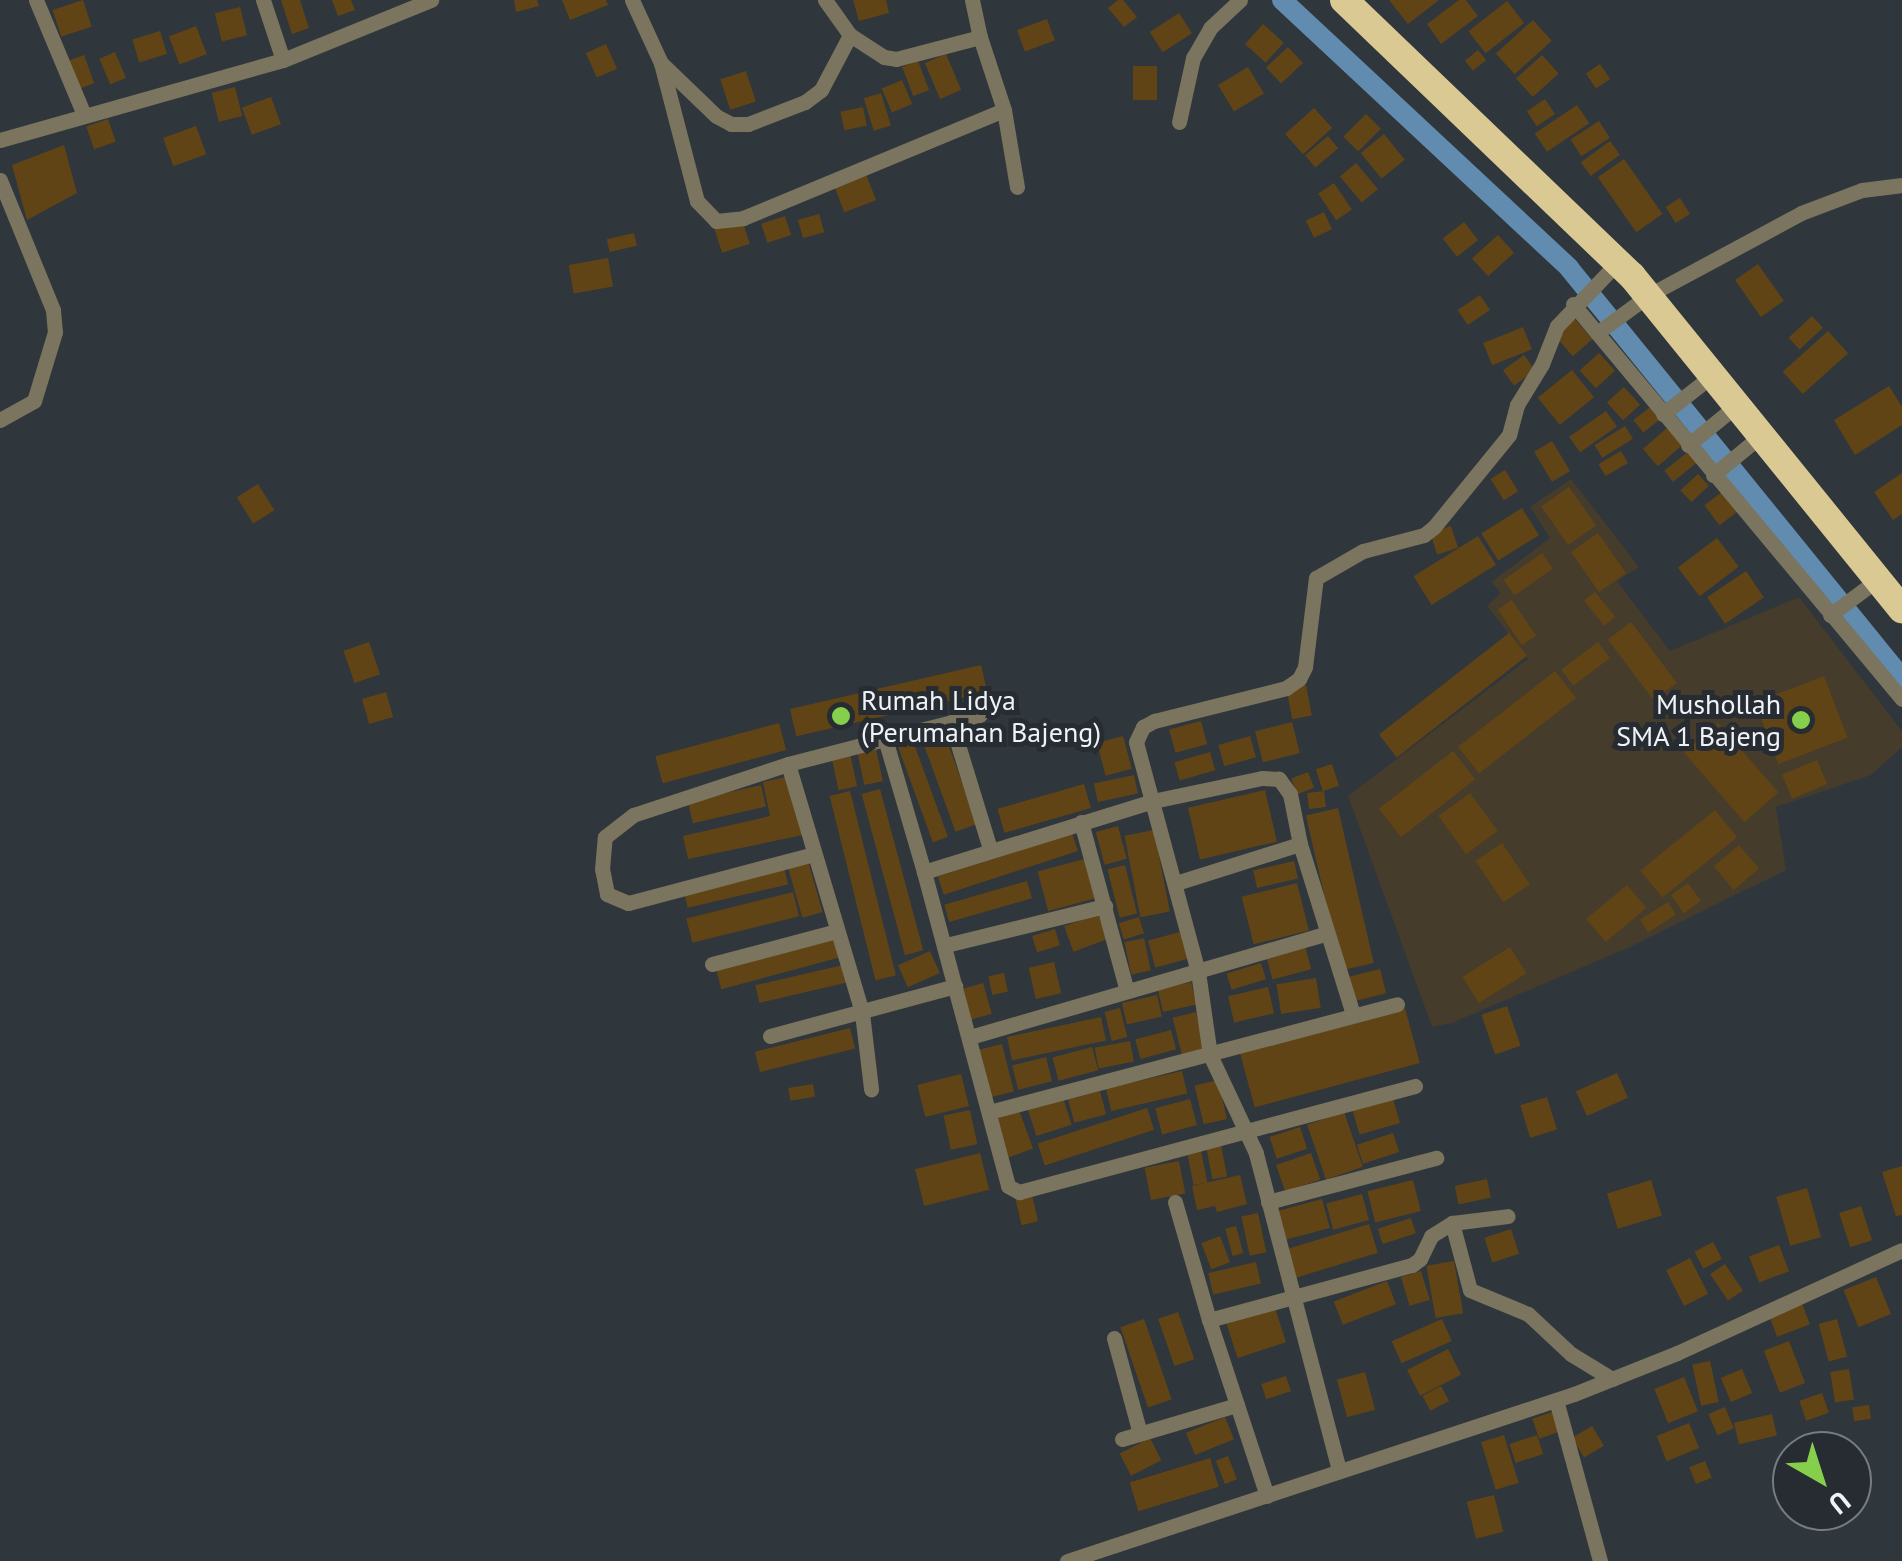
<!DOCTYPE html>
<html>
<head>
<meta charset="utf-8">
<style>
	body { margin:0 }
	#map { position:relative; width:1902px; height:1561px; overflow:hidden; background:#2f363c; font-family:"PT Sans",sans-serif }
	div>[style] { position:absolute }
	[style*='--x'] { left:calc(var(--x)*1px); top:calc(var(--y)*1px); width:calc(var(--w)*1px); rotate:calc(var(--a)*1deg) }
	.education>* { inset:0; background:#453c2b }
	.canal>* { height:20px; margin:-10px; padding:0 10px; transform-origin:10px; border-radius:10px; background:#618cb0 }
	.building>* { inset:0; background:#614416; transform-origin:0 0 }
	.street>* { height:15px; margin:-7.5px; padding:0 7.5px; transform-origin:7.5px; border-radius:7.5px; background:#7b745e }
	.highway>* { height:28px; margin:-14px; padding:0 14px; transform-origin:14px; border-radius:14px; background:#dbc993 }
	.dots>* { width:28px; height:28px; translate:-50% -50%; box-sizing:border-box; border:5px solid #262c32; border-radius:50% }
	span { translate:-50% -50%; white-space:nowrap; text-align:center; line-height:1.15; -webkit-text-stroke:10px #262c32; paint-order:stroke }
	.poi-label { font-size:28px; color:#eff3f7 }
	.left { translate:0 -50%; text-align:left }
	.right { translate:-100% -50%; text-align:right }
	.north { position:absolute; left:1772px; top:1431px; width:100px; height:100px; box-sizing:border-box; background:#262c32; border:2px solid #767c81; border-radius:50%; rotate:141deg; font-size:28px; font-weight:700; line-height:40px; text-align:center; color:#eff3f7 }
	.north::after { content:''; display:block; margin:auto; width:35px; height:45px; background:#85cf4c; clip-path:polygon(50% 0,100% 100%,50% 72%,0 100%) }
</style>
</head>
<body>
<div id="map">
	<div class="education">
		<i style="clip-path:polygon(1571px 479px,1639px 567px,1617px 581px,1670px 651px,1799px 597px,1902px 731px,1902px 747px,1871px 775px,1776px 807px,1786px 870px,1632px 946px,1452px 1023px,1432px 1027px,1348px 796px,1528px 659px,1487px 606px,1501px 593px,1491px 582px,1550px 538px,1530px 507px)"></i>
	</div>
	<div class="canal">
		<i style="--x:1282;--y:0;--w:393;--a:43"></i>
		<i style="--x:1569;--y:268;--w:528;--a:50.92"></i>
	</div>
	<div class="building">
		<i style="left:83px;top:0;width:28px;height:32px;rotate:72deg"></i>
		<i style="clip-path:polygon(281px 0,300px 0,309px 28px,292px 34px)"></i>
		<i style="clip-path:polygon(332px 0,351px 0,355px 10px,338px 16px)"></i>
		<i style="clip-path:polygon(514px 0,537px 0,539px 6px,516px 12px)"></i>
		<i style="clip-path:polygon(562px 0,606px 0,608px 5px,570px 20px)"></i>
		<i style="clip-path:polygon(853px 0,886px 0,889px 13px,859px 21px)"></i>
		<i style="clip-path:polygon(1118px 0,1123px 0,1137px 17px,1124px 27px,1108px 8px)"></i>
		<i style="clip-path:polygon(1389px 0,1439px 0,1408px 24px)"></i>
		<i style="clip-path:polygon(1459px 0,1466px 0,1478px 16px,1441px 44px,1427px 24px)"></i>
		<i style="left:1507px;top:1px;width:28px;height:49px;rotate:52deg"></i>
		<i style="left:240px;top:7px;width:29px;height:26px;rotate:76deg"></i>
		<i style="left:1179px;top:13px;width:24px;height:35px;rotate:57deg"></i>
		<i style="left:1047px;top:19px;width:23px;height:32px;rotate:70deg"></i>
		<i style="left:1533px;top:20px;width:28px;height:50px;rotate:48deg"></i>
		<i style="left:1263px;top:24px;width:28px;height:27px;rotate:42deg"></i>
		<i style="left:196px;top:26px;width:30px;height:29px;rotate:69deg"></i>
		<i style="left:160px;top:31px;width:24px;height:29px;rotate:73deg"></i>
		<i style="left:606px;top:44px;width:27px;height:22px;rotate:66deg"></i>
		<i style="left:1288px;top:47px;width:22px;height:30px;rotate:47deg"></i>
		<i style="left:1478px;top:50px;width:13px;height:17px;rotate:51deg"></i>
		<i style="left:115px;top:52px;width:28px;height:17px;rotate:67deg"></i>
		<i style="left:946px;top:54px;width:39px;height:23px;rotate:67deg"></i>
		<i style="left:84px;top:55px;width:30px;height:16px;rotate:70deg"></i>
		<i style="left:1542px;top:55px;width:25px;height:35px;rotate:48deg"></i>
		<i style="left:918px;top:61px;width:31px;height:17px;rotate:69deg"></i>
		<i style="left:1600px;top:64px;width:18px;height:17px;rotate:56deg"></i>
		<i style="left:1133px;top:66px;width:24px;height:34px"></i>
		<i style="left:1248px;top:67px;width:31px;height:35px;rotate:59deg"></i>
		<i style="left:746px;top:71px;width:32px;height:27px;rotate:72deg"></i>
		<i style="left:902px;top:80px;width:26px;height:22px;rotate:67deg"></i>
		<i style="left:235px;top:87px;width:30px;height:24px;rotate:76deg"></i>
		<i style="left:881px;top:93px;width:34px;height:18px;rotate:73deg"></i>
		<i style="left:271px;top:97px;width:29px;height:31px;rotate:70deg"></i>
		<i style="left:1545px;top:99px;width:18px;height:22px;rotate:56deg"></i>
		<i style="left:1577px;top:105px;width:22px;height:51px;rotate:56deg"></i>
		<i style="left:863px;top:107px;width:19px;height:23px;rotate:78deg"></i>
		<i style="left:1314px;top:108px;width:27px;height:39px;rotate:48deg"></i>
		<i style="left:1366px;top:114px;width:21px;height:32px;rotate:45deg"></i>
		<i style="left:108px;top:119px;width:24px;height:23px;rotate:71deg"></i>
		<i style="left:1599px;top:121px;width:20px;height:34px;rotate:57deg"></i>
		<i style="left:196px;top:126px;width:30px;height:35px;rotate:70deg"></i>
		<i style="left:1384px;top:134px;width:33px;height:30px;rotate:51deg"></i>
		<i style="left:1328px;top:136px;width:16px;height:30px;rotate:50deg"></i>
		<i style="left:1610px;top:141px;width:17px;height:36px;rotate:54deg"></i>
		<i style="clip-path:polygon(64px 145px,77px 193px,27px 220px,12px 165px)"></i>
		<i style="left:1624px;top:159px;width:67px;height:32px;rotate:55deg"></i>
		<i style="left:1356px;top:163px;width:34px;height:21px;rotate:50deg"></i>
		<i style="left:866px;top:174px;width:28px;height:34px;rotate:69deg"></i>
		<i style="left:1334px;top:183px;width:32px;height:19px;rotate:56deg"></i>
		<i style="left:1680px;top:198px;width:19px;height:17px;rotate:58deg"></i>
		<i style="left:1324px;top:212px;width:19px;height:20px;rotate:65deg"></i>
		<i style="left:819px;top:214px;width:19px;height:22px;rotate:74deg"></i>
		<i style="left:785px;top:216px;width:20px;height:25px;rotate:72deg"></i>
		<i style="left:742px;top:220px;width:25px;height:29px;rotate:72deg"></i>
		<i style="left:1464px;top:222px;width:23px;height:27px;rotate:52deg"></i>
		<i style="left:634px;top:233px;width:13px;height:28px;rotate:77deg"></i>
		<i style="left:1498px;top:235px;width:24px;height:35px;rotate:48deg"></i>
		<i style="left:608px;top:258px;width:29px;height:40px;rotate:80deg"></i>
		<i style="left:1758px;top:264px;width:45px;height:28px;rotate:55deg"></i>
		<i style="left:1480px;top:295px;width:18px;height:27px;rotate:56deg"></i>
		<i style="left:1812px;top:316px;width:16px;height:32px;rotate:47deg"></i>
		<i style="left:1574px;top:318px;width:28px;height:26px;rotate:49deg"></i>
		<i style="left:1523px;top:327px;width:24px;height:43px;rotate:68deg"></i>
		<i style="left:1828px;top:331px;width:30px;height:61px;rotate:48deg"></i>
		<i style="left:1599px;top:353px;width:24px;height:26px;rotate:48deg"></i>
		<i style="left:1524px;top:355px;width:19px;height:26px;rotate:54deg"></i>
		<i style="left:1572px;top:370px;width:35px;height:44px;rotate:51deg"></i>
		<i style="clip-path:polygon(1889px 386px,1902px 407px,1902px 425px,1855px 455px,1834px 420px)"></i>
		<i style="left:1624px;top:387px;width:24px;height:23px;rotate:48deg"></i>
		<i style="left:1650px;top:407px;width:16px;height:21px;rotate:52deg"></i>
		<i style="left:1606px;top:411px;width:19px;height:45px;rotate:55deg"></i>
		<i style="left:1625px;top:426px;width:15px;height:36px;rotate:58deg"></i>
		<i style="left:1667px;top:428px;width:23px;height:32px;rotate:49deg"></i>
		<i style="left:1552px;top:441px;width:35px;height:21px;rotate:59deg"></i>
		<i style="left:1690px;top:450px;width:14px;height:33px;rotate:51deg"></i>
		<i style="left:1621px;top:451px;width:14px;height:26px;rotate:60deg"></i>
		<i style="left:1505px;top:470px;width:25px;height:17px;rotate:58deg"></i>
		<i style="clip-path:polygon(1902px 473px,1902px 514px,1893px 520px,1874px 492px)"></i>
		<i style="left:1698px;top:474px;width:16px;height:24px;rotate:47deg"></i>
		<i style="left:258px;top:484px;width:31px;height:25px;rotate:58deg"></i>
		<i style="left:1569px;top:487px;width:47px;height:34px;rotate:55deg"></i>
		<i style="left:1722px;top:492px;width:25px;height:22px;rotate:53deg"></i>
		<i style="left:1522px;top:508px;width:32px;height:48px;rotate:58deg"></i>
		<i style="left:1451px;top:526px;width:23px;height:22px;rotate:72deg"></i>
		<i style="left:1598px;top:533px;width:49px;height:33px;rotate:55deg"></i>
		<i style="left:1478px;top:536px;width:34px;height:76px;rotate:58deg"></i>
		<i style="left:1717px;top:538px;width:36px;height:49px;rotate:53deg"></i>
		<i style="left:1542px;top:553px;width:19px;height:47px;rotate:55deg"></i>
		<i style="left:1746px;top:571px;width:32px;height:47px;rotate:56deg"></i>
		<i style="left:1595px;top:592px;width:32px;height:14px;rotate:51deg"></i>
		<i style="left:1512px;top:600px;width:43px;height:17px;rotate:56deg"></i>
		<i style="left:1631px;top:622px;width:76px;height:29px;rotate:53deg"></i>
		<i style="left:1509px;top:633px;width:29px;height:165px;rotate:52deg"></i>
		<i style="left:369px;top:642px;width:34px;height:27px;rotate:71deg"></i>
		<i style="left:1598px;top:642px;width:20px;height:46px;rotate:53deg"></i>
		<i style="left:981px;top:665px;width:28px;height:196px;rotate:77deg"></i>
		<i style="left:1555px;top:671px;width:34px;height:123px;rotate:52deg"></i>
		<i style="left:1824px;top:676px;width:66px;height:74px;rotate:69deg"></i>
		<i style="left:1306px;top:685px;width:31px;height:20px;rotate:79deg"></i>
		<i style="left:386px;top:692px;width:26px;height:25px;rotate:74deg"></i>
		<i style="left:1201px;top:721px;width:24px;height:33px;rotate:75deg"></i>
		<i style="left:1292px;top:722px;width:32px;height:38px;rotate:76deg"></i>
		<i style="left:779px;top:723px;width:28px;height:128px;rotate:75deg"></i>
		<i style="left:1718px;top:723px;width:92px;height:45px;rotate:49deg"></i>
		<i style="left:943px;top:730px;width:100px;height:23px;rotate:70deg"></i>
		<i style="left:1123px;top:736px;width:34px;height:27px;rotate:75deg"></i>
		<i style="left:1250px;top:736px;width:22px;height:33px;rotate:74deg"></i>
		<i style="left:913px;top:741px;width:102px;height:16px;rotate:70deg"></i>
		<i style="left:875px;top:744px;width:38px;height:19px;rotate:78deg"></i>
		<i style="left:1453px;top:751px;width:36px;height:94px;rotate:52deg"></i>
		<i style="left:1210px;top:752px;width:19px;height:37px;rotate:74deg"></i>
		<i style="left:850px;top:753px;width:34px;height:19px;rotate:78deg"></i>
		<i style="left:1817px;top:760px;width:26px;height:38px;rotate:67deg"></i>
		<i style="left:1332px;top:764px;width:23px;height:17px;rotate:72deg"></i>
		<i style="left:1308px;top:772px;width:17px;height:18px;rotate:69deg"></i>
		<i style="left:1134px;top:775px;width:19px;height:41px;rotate:78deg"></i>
		<i style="clip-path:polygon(790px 776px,803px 835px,688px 859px,683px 836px,770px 816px,763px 782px)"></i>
		<i style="left:1084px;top:784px;width:25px;height:90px;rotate:74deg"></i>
		<i style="left:761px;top:785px;width:22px;height:75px;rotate:77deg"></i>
		<i style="left:880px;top:789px;width:167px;height:19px;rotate:75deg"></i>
		<i style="left:1265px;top:790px;width:53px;height:79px;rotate:77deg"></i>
		<i style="left:850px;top:791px;width:190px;height:21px;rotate:76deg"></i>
		<i style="left:1324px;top:791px;width:16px;height:17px;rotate:83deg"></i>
		<i style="left:1470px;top:793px;width:47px;height:39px;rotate:54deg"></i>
		<i style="left:1338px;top:808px;width:159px;height:33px;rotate:77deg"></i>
		<i style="left:1715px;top:810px;width:35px;height:96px;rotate:51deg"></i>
		<i style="left:1118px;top:826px;width:34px;height:23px;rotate:75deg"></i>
		<i style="left:1154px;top:830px;width:83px;height:30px;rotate:79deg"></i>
		<i style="left:1072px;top:833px;width:19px;height:141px;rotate:72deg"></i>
		<i style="left:1502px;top:843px;width:50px;height:32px;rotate:56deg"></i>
		<i style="left:1739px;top:845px;width:31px;height:33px;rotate:50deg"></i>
		<i style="left:1084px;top:859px;width:41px;height:48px;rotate:75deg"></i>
		<i style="left:808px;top:861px;width:53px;height:21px;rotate:74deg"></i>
		<i style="left:1294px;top:861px;width:18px;height:42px;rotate:77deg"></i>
		<i style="left:1125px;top:865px;width:50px;height:18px;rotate:76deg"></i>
		<i style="left:784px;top:867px;width:18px;height:103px;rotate:77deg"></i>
		<i style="left:1027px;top:881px;width:18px;height:86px;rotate:74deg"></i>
		<i style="left:1297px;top:883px;width:49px;height:57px;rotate:76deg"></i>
		<i style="left:1688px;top:883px;width:22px;height:21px;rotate:54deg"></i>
		<i style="left:1627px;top:885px;width:30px;height:53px;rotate:50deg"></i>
		<i style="left:793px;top:892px;width:25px;height:110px;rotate:76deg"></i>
		<i style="left:1668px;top:902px;width:15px;height:33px;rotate:58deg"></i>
		<i style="left:1098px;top:914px;width:27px;height:36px;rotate:70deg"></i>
		<i style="left:1139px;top:917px;width:17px;height:21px;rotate:73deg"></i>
		<i style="left:1055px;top:929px;width:17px;height:24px;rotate:73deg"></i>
		<i style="left:1180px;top:932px;width:28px;height:33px;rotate:75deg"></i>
		<i style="left:835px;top:938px;width:20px;height:123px;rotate:75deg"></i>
		<i style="left:1144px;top:938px;width:33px;height:20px;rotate:78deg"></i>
		<i style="left:1305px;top:946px;width:24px;height:40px;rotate:75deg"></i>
		<i style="left:1510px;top:947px;width:31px;height:56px;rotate:58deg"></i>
		<i style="left:930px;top:951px;width:24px;height:35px;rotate:66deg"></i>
		<i style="left:1054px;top:962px;width:32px;height:26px;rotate:77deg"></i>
		<i style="left:1261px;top:963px;width:17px;height:36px;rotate:73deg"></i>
		<i style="left:843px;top:965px;width:18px;height:90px;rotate:77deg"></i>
		<i style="left:1380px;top:969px;width:25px;height:33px;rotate:76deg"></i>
		<i style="left:1004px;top:973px;width:19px;height:16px;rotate:78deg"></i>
		<i style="left:1316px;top:978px;width:30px;height:40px;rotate:81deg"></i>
		<i style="left:1191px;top:982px;width:23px;height:34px;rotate:77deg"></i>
		<i style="left:983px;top:983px;width:32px;height:22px;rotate:74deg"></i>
		<i style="left:1268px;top:987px;width:27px;height:41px;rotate:77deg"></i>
		<i style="left:1157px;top:995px;width:22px;height:36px;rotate:77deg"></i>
		<i style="left:1507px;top:1006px;width:42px;height:27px;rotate:71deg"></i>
		<i style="left:1120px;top:1008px;width:30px;height:16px;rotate:76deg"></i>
		<i style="left:1405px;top:1008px;width:57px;height:171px;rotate:75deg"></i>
		<i style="left:1196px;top:1012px;width:37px;height:24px;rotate:76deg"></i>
		<i style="left:1101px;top:1017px;width:24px;height:96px;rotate:78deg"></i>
		<i style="left:850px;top:1028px;width:21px;height:98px;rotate:76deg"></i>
		<i style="left:1171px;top:1030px;width:20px;height:37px;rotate:75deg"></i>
		<i style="left:1130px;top:1041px;width:21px;height:36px;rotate:79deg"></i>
		<i style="left:1002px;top:1044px;width:49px;height:24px;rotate:76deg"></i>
		<i style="left:1092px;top:1047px;width:24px;height:41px;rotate:75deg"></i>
		<i style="left:1046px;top:1057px;width:25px;height:35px;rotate:76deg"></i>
		<i style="left:1182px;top:1071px;width:23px;height:78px;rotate:77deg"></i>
		<i style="left:1617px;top:1073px;width:27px;height:45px;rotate:66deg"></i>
		<i style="left:961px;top:1074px;width:33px;height:45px;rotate:76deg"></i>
		<i style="left:1218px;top:1080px;width:40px;height:24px;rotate:77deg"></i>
		<i style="left:813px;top:1084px;width:13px;height:25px;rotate:81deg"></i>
		<i style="left:1100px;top:1091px;width:24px;height:33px;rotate:75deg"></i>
		<i style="left:1547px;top:1097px;width:34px;height:28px;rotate:73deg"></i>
		<i style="left:1063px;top:1098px;width:28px;height:37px;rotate:72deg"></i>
		<i style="left:1190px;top:1099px;width:27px;height:36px;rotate:75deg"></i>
		<i style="left:1393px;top:1099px;width:25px;height:42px;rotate:74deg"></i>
		<i style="left:1147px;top:1108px;width:23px;height:115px;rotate:72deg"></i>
		<i style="left:970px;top:1110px;width:35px;height:27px;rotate:78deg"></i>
		<i style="left:1019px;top:1110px;width:41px;height:28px;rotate:70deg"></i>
		<i style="left:1344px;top:1112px;width:58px;height:39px;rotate:71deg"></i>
		<i style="left:1300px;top:1127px;width:23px;height:32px;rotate:72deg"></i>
		<i style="left:1393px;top:1133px;width:20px;height:38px;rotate:72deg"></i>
		<i style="left:1221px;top:1145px;width:32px;height:15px;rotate:79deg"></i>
		<i style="left:1201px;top:1150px;width:33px;height:14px;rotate:79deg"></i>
		<i style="left:980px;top:1153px;width:38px;height:67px;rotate:76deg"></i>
		<i style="left:1311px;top:1153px;width:28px;height:37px;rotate:71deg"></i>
		<i style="left:1179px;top:1161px;width:33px;height:35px;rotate:79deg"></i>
		<i style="clip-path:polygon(1902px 1166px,1902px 1215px,1896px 1216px,1882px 1172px)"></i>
		<i style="clip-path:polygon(1240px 1175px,1247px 1204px,1217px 1212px,1215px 1206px,1197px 1210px,1192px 1186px)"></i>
		<i style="left:1487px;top:1179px;width:19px;height:33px;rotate:78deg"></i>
		<i style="left:1413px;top:1180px;width:32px;height:47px;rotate:76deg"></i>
		<i style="left:1651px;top:1180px;width:37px;height:46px;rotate:73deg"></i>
		<i style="left:1807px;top:1188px;width:51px;height:32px;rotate:74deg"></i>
		<i style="left:1362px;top:1194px;width:27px;height:37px;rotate:75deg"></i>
		<i style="left:1032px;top:1195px;width:27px;height:17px;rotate:77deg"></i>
		<i style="left:1322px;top:1199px;width:30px;height:45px;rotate:75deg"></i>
		<i style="left:1861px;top:1206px;width:36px;height:23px;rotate:72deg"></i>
		<i style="left:1258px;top:1213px;width:40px;height:17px;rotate:78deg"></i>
		<i style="left:1411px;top:1218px;width:16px;height:35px;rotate:72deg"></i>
		<i style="left:1369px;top:1224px;width:30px;height:88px;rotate:73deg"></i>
		<i style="left:1236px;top:1226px;width:28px;height:11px;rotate:75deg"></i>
		<i style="left:1511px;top:1229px;width:26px;height:28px;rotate:72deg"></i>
		<i style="left:1220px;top:1236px;width:28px;height:20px;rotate:69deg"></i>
		<i style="left:1713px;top:1242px;width:19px;height:21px;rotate:62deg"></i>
		<i style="left:1779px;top:1245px;width:28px;height:32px;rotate:69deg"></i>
		<i style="left:1690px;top:1258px;width:40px;height:27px;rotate:63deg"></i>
		<i style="left:1454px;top:1261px;width:53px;height:28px;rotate:80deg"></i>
		<i style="left:1256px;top:1262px;width:22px;height:49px;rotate:77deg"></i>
		<i style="left:1725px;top:1264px;width:32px;height:18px;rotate:56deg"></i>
		<i style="left:1421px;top:1271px;width:30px;height:21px;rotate:73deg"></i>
		<i style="left:1876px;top:1277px;width:40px;height:35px;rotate:68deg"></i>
		<i style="left:1387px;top:1281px;width:25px;height:57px;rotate:69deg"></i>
		<i style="left:1801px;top:1301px;width:25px;height:35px;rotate:69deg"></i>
		<i style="left:1275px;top:1308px;width:36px;height:51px;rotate:72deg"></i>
		<i style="left:1178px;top:1312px;width:50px;height:21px;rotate:71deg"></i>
		<i style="left:1144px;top:1319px;width:85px;height:25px;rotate:71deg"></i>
		<i style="left:1442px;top:1319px;width:24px;height:55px;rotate:66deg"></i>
		<i style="left:1837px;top:1319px;width:39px;height:19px;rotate:75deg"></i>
		<i style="left:1789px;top:1341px;width:45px;height:27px;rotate:69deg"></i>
		<i style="left:1448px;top:1349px;width:29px;height:46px;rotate:63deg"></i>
		<i style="left:1710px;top:1361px;width:42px;height:18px;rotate:78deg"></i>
		<i style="left:1742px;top:1369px;width:26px;height:23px;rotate:67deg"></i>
		<i style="left:1849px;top:1369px;width:31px;height:19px;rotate:81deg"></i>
		<i style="left:1365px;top:1372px;width:39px;height:29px;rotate:75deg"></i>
		<i style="left:1286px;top:1376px;width:16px;height:26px;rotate:72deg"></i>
		<i style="left:1684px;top:1377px;width:37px;height:32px;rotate:68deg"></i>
		<i style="left:1441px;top:1386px;width:17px;height:21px;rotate:62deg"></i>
		<i style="left:1822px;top:1393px;width:21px;height:24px;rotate:71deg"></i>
		<i style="left:1869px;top:1405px;width:14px;height:17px;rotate:82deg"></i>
		<i style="left:1725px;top:1407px;width:23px;height:18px;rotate:67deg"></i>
		<i style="left:1555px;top:1411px;width:21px;height:24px;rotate:71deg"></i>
		<i style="left:1772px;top:1414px;width:22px;height:39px;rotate:77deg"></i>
		<i style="left:1225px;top:1417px;width:24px;height:42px;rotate:68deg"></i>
		<i style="left:1689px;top:1423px;width:27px;height:35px;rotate:68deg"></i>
		<i style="left:1592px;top:1426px;width:23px;height:23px;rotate:59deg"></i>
		<i style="left:1504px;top:1435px;width:50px;height:24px;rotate:73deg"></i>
		<i style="left:1537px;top:1435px;width:20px;height:29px;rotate:72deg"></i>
		<i style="clip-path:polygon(1839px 1436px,1844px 1451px,1818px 1451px,1816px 1443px)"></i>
		<i style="left:1150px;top:1438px;width:25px;height:34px;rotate:63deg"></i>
		<i style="left:1228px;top:1456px;width:25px;height:13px;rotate:69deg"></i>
		<i style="left:1210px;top:1458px;width:30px;height:84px;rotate:73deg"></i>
		<i style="left:1705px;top:1461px;width:18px;height:17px;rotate:68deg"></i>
		<i style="left:1494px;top:1495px;width:38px;height:28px;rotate:76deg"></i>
	</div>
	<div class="street">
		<i style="--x:36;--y:0;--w:125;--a:67.3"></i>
		<i style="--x:263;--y:0;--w:63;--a:71.6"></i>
		<i style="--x:632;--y:0;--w:69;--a:65.3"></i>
		<i style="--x:661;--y:63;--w:143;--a:75.4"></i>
		<i style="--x:697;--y:201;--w:28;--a:46"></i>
		<i style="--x:716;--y:221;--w:27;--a:-6"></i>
		<i style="--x:743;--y:218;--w:282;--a:-22.5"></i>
		<i style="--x:825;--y:0;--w:43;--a:54.5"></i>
		<i style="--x:850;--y:35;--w:40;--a:32.9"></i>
		<i style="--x:884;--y:57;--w:12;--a:9"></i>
		<i style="--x:896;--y:59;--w:87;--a:-14.7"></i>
		<i style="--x:980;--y:37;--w:77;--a:71.8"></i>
		<i style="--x:1004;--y:110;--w:78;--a:80.4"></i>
		<i style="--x:972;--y:0;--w:38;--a:78"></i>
		<i style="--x:661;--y:63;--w:76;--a:43.9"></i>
		<i style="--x:716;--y:116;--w:17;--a:28"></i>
		<i style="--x:731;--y:124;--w:17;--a:0"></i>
		<i style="--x:748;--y:124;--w:61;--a:-21.1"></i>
		<i style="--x:805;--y:102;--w:20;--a:-37"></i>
		<i style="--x:821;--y:90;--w:62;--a:-62.2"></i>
		<i style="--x:1179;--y:122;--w:66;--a:-77.7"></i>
		<i style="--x:1193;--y:58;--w:34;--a:-60"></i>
		<i style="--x:1210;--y:28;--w:41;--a:-43"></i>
		<i style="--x:0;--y:140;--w:294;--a:-15.8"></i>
		<i style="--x:283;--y:60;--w:160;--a:-22.1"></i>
		<i style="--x:0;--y:180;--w:140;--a:67.8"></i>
		<i style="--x:53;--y:310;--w:22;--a:85"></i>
		<i style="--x:55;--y:332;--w:72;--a:106.9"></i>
		<i style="--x:34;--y:401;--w:39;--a:151"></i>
		<i style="--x:1573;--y:304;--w:514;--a:50.21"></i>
		<i style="--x:1597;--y:333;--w:64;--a:-36.2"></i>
		<i style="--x:1649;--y:295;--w:173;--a:-28.3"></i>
		<i style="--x:1801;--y:213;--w:65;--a:-20.7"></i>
		<i style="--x:1862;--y:190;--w:40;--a:-7.1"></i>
		<i style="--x:1663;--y:414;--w:65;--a:-38.1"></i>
		<i style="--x:1688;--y:445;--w:63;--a:-39.2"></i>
		<i style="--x:1713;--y:475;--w:65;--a:-39.4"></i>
		<i style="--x:1830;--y:615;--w:59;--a:-36.7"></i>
		<i style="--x:951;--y:722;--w:133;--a:72.9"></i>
		<i style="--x:788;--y:764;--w:260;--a:73.4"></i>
		<i style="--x:862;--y:1013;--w:77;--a:83.2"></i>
		<i style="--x:1081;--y:822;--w:175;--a:74.8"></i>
		<i style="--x:1300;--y:844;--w:51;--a:-101.3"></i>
		<i style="--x:1290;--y:794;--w:19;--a:-126"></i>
		<i style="--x:1279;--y:779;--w:17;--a:-177"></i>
		<i style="--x:1262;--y:778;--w:111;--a:168.1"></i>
		<i style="--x:1153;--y:801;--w:240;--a:162.8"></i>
		<i style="--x:924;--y:872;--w:325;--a:75"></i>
		<i style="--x:1008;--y:1186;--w:13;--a:29"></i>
		<i style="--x:1019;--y:1192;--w:410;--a:-15"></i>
		<i style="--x:814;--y:854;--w:192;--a:165.2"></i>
		<i style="--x:628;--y:903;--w:23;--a:-157"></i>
		<i style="--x:607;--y:894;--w:25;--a:-101"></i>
		<i style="--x:602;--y:869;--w:32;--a:-85"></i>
		<i style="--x:605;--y:837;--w:36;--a:-38"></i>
		<i style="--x:633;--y:815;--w:163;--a:-18.2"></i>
		<i style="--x:788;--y:764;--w:100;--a:-14.5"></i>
		<i style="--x:924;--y:872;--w:139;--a:-106.3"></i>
		<i style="--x:885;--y:739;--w:98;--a:-14.2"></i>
		<i style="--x:1176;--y:883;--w:130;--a:-17.5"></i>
		<i style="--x:1300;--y:844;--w:178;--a:72.7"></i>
		<i style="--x:946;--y:945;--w:164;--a:-13.8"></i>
		<i style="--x:712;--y:964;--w:129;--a:-14.8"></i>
		<i style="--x:770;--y:1036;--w:192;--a:-15.1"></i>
		<i style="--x:970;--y:1037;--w:372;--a:-16.2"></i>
		<i style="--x:989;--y:1112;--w:422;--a:-14.8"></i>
		<i style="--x:1175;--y:1202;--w:123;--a:73.9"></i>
		<i style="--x:1268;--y:1202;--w:174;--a:-14.7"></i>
		<i style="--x:1452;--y:1223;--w:69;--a:75"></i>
		<i style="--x:1470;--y:1290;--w:63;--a:22.5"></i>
		<i style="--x:1528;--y:1314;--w:59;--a:42.9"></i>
		<i style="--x:1571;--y:1354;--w:48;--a:31.4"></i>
		<i style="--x:1114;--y:1338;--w:99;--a:74.8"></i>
		<i style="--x:1556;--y:1400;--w:167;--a:74.7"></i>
		<i style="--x:1122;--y:1439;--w:120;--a:-16.5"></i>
		<i style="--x:1339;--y:1470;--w:328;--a:-104.7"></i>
		<i style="--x:1256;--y:1153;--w:108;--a:-115.1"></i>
		<i style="--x:1210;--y:1055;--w:84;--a:-98.2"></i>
		<i style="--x:1198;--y:972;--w:238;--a:-105.1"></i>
		<i style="--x:1136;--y:742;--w:17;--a:-65"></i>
		<i style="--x:1143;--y:727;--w:13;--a:-29"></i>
		<i style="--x:1154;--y:721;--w:136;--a:-14"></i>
		<i style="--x:1286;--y:688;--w:16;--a:-35"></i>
		<i style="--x:1299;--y:679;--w:13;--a:-63"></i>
		<i style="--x:1305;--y:667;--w:90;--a:-83"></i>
		<i style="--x:1316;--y:578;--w:54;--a:-29.9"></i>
		<i style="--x:1363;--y:551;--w:63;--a:-14.7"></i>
		<i style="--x:1424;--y:535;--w:13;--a:-39"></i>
		<i style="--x:1434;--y:527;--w:119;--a:-50.8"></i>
		<i style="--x:1509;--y:435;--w:31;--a:-75"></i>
		<i style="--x:1517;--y:405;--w:48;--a:-58.6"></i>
		<i style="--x:1542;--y:364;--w:41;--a:-68.5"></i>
		<i style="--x:1557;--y:326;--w:90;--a:-46.4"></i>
		<i style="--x:1267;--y:1496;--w:185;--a:-108.2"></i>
		<i style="--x:1209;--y:1320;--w:210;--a:-15.2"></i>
		<i style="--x:1412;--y:1265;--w:10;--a:-37"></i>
		<i style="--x:1420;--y:1259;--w:25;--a:-64"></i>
		<i style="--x:1431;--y:1236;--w:25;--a:-32"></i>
		<i style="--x:1452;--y:1223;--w:56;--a:-7.1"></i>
		<i style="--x:1067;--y:1561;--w:534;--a:-18.23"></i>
		<i style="--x:1574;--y:1394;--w:111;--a:-21.7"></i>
		<i style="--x:1677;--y:1353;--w:247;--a:-24.6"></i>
	</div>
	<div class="highway">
		<i style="--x:1344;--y:0;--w:399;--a:43.8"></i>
		<i style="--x:1632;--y:276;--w:429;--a:51"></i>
	</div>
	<div class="dots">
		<i style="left:841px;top:716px;background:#85cf4c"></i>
		<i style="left:1801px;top:720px;background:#85cf4c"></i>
	</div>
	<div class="poi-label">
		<span class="left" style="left:861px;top:716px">Rumah Lidya<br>(Perumahan Bajeng)</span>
		<span class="right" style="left:1781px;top:720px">Mushollah<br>SMA 1 Bajeng</span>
	</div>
	<div class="north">U</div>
</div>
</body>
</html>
